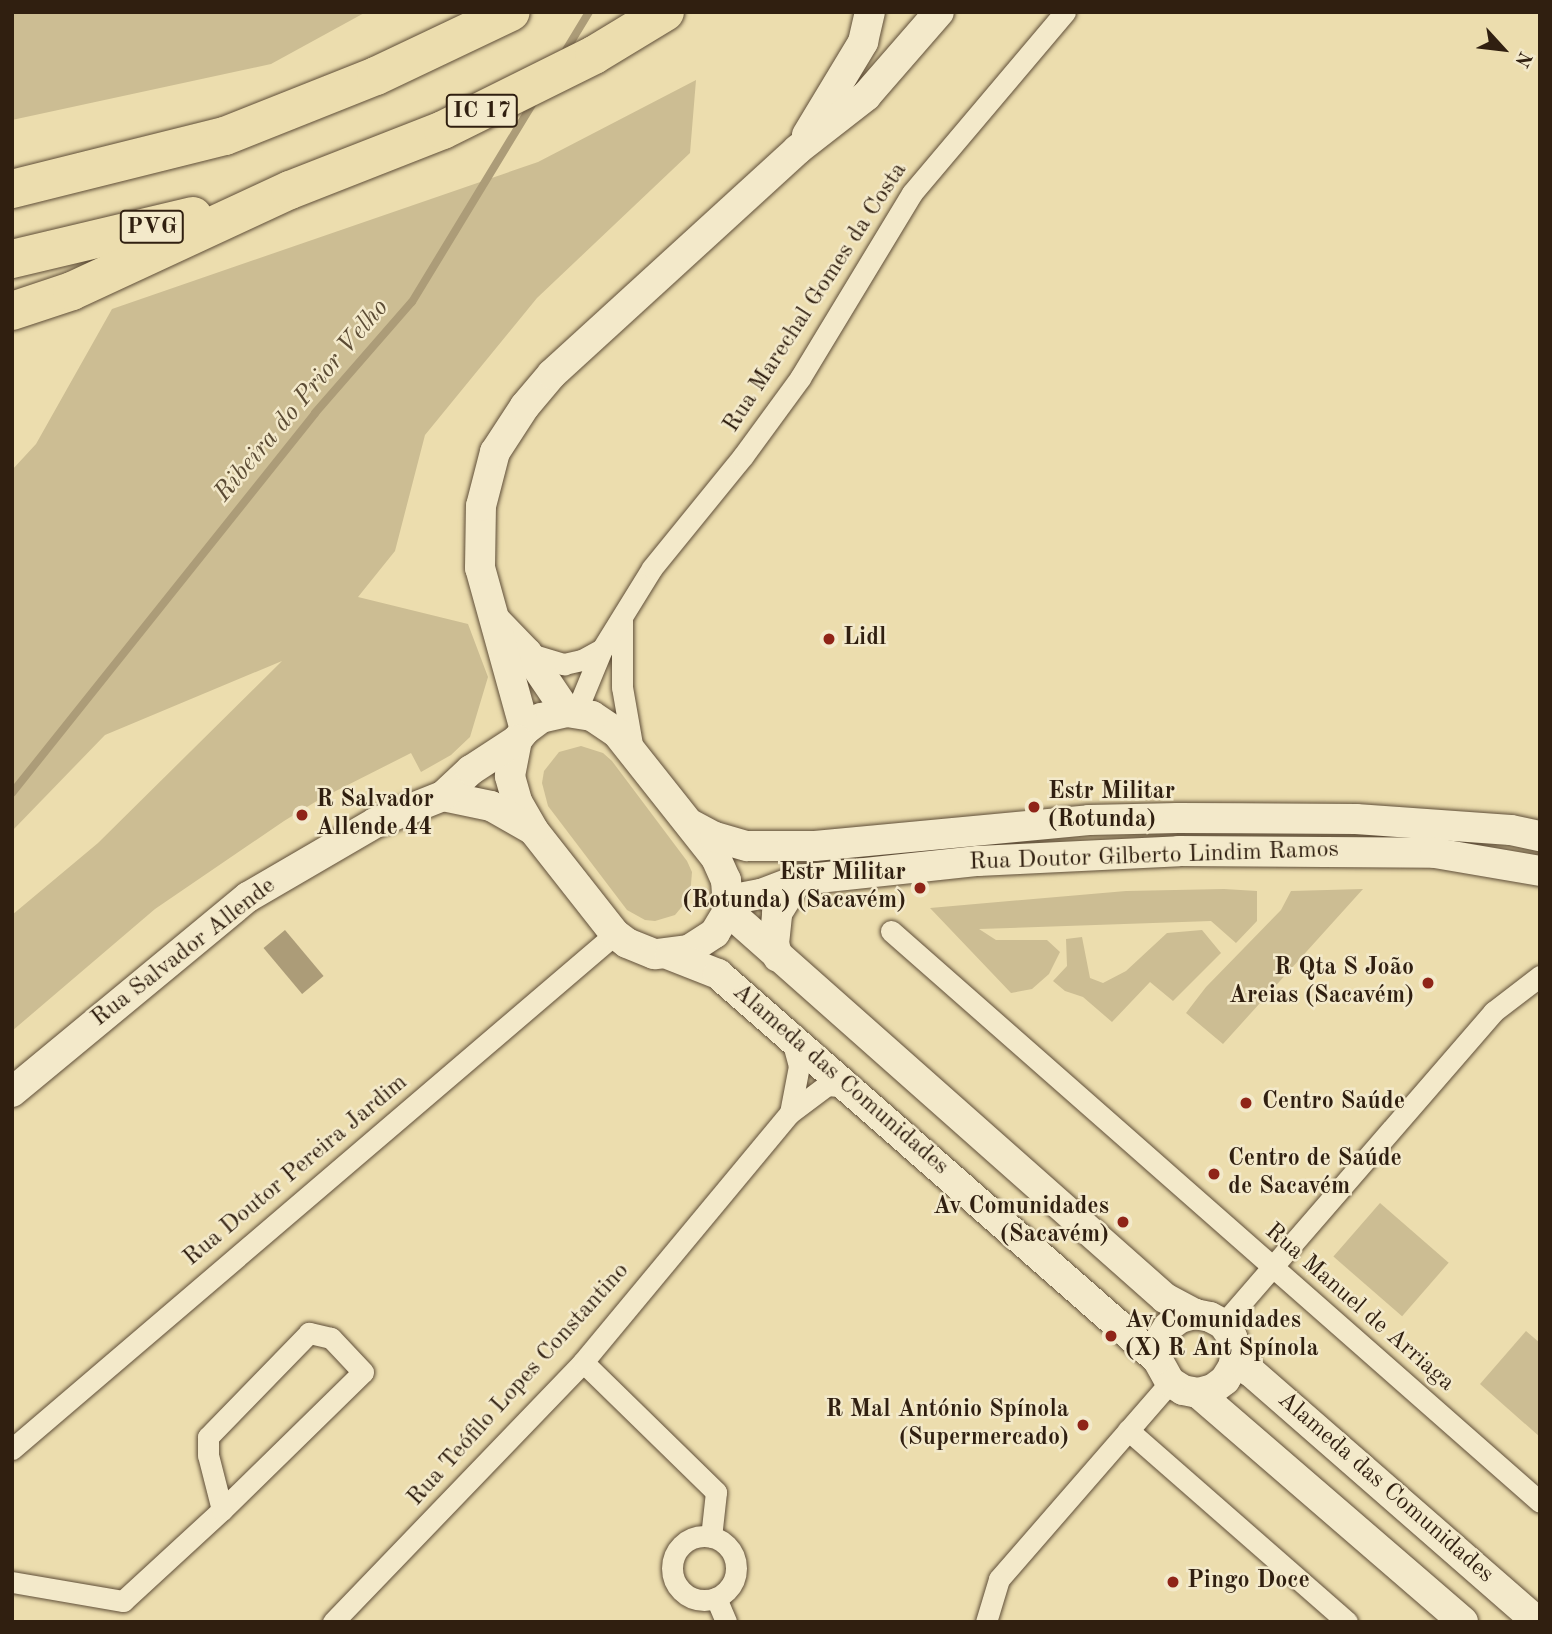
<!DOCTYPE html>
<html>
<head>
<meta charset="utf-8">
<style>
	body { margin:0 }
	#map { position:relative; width:1552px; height:1634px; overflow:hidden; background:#ecddae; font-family:"Old Standard TT",serif }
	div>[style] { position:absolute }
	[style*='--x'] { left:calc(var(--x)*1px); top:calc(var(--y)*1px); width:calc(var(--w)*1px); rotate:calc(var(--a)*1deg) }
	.green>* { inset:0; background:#ccbd93; transform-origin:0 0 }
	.water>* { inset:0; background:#ac9c78; transform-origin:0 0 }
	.stream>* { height:8px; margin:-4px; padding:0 4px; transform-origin:4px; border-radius:4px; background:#ac9c78 }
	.roads { filter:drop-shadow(0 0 2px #5f4e38) drop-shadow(0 0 2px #5f4e38) }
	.street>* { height:21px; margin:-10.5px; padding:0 10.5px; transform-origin:10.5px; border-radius:10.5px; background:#f3e9ca }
	.street>.ring { margin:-10.5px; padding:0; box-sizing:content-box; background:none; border:21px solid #f3e9ca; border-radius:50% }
	.secondary>* { height:30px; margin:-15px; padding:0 15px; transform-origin:15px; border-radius:15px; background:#f3e9ca }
	.highway>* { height:38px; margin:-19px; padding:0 19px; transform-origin:19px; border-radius:19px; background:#ecddae }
	.dots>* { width:19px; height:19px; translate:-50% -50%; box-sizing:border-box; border:4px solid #f3e9ca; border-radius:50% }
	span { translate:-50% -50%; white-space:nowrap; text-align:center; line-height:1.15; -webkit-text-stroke:5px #f3e9ca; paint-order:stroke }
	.shield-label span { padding:2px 5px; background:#f3e9ca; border:2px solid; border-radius:5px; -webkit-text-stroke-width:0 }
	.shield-label { font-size:23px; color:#301f10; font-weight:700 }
	.street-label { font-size:24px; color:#301f10 }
	.poi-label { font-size:24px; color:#301f10; font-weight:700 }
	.left { translate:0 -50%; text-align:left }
	.right { translate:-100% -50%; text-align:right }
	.water-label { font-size:26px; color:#5b4b34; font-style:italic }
	.frame { position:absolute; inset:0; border:14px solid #301f10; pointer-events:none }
	.north { position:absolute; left:1468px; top:14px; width:70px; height:70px; -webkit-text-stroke:5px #f3e9ca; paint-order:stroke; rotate:117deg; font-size:19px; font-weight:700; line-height:28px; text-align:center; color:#301f10 }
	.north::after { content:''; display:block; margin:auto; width:24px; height:32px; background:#301f10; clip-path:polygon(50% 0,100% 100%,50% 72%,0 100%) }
</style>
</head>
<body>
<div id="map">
	<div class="green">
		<i style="clip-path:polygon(12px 12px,366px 12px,271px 64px,12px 120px)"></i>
		<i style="clip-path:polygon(696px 80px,690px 153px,537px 298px,425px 435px,395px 551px,358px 597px,468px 624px,488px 677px,470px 737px,451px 755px,421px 772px,411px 753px,320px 799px,284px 821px,155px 909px,12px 1031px,12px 915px,98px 843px,282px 661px,105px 735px,12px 831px,12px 470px,36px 444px,112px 309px,538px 162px)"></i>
		<i style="clip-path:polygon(581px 746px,603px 753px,612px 761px,687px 861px,692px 872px,690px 897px,675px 915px,655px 921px,645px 920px,627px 910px,548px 806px,542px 783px,544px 771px,559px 752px)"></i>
		<i style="clip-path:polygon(1224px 889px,1257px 891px,1257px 921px,1236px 943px,1211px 921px,979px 929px,996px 940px,1047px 940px,1060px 952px,1049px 974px,1032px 989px,1011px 993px,930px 908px,1126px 891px)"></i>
		<i style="clip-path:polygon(1363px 889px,1223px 1044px,1186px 1013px,1206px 987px,1281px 910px,1291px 891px)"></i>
		<i style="clip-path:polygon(1202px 930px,1221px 953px,1173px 1001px,1150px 982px,1112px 1022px,1083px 997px,1065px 991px,1053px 981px,1067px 966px,1066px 939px,1082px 937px,1090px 978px,1103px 983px,1126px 971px,1167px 933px)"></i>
		<i style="left:1380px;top:1203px;width:91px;height:71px;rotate:41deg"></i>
		<i style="clip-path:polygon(1526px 1331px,1540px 1343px,1540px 1437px,1480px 1384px)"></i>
	</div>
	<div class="water">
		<i style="left:285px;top:930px;width:60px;height:28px;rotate:50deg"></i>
	</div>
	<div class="stream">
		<i style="--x:563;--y:55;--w:50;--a:-58.8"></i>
		<i style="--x:12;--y:793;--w:486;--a:-51.4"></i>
		<i style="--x:315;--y:413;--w:147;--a:-48.9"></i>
		<i style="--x:412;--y:302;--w:235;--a:-58.7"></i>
	</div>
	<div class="roads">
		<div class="street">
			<i style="--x:622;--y:620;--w:67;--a:90"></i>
			<i style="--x:622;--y:687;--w:64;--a:80.1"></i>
			<i style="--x:527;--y:653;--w:39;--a:17"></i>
			<i style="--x:564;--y:664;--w:18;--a:-13"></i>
			<i style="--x:582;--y:660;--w:23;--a:-29"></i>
			<i style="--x:576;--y:712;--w:68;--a:-67.6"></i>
			<i style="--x:602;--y:649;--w:95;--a:-58.3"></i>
			<i style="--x:652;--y:568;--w:144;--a:-50.9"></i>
			<i style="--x:743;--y:456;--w:97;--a:-53.8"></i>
			<i style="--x:800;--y:378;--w:216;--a:-58.8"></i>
			<i style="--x:912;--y:193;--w:237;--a:-49.8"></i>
			<i style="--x:891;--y:931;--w:864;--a:41.34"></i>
			<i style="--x:790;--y:1113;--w:48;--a:-79.2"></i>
			<i style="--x:799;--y:1066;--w:27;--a:-105"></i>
			<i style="--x:1223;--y:1324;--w:413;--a:-49.1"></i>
			<i style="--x:1493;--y:1012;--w:59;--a:-37.5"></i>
			<i style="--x:583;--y:1362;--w:186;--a:44.3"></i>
			<i style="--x:716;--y:1492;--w:45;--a:96.3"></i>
			<i style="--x:1128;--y:1430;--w:291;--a:41.2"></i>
			<i style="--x:12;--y:1449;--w:793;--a:-40.5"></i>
			<i class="ring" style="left:672px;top:1536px;width:43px;height:43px"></i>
			<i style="--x:12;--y:1582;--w:113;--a:9.7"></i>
			<i style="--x:123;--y:1601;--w:134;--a:-42.6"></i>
			<i style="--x:222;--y:1510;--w:197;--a:-44.4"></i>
			<i style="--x:363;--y:1372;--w:47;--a:-133.3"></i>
			<i style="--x:331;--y:1338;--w:23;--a:-167"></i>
			<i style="--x:309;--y:1333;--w:145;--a:134.2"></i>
			<i style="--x:208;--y:1437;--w:18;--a:90"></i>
			<i style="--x:208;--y:1455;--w:57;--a:75.7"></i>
			<i style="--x:716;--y:1598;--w:26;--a:67"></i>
			<i style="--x:333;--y:1622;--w:361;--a:-46.1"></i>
			<i style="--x:583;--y:1362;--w:324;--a:-50.3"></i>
			<i style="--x:790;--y:1113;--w:46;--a:-37.1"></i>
			<i style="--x:827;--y:1085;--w:21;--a:5"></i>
			<i style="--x:986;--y:1622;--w:45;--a:-73.2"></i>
			<i style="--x:999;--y:1579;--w:261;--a:-49"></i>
		</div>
		<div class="secondary">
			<i style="--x:807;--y:135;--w:109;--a:-58.9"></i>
			<i style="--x:863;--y:42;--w:31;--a:-77"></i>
			<i style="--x:497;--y:622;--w:43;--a:45.9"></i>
			<i style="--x:527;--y:653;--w:71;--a:55.9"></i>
			<i style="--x:567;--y:712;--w:25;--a:9"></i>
			<i style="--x:592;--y:716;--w:30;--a:34"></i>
			<i style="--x:617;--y:733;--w:159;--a:51.6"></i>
			<i style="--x:716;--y:858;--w:24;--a:66"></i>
			<i style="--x:726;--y:880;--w:31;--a:86"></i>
			<i style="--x:728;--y:911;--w:26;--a:121"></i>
			<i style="--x:715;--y:933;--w:31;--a:147"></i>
			<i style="--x:689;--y:950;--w:35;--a:173"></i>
			<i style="--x:654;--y:954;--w:29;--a:-158"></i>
			<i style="--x:627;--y:943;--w:15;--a:-143"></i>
			<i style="--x:615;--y:934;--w:131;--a:-128.2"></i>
			<i style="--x:534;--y:831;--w:34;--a:-120"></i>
			<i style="--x:517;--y:801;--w:26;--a:-106"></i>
			<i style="--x:510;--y:776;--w:37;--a:-79"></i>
			<i style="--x:517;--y:740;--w:13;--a:-51"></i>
			<i style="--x:525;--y:730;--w:20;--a:-37"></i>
			<i style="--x:541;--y:718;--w:27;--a:-13"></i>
			<i style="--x:525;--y:730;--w:168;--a:-105.5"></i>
			<i style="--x:480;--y:568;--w:62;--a:-89.1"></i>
			<i style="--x:481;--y:506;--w:56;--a:-75.5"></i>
			<i style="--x:495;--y:452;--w:55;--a:-56.9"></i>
			<i style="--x:525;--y:406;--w:42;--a:-49.8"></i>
			<i style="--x:552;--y:374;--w:332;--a:-42.4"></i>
			<i style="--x:797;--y:150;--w:88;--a:-38"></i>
			<i style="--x:866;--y:96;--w:111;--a:-49"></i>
			<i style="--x:443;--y:796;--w:49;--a:11.8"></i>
			<i style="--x:491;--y:806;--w:48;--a:29.7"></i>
			<i style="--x:692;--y:825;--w:26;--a:28"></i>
			<i style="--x:715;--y:837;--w:33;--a:16"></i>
			<i style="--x:747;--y:846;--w:68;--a:0"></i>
			<i style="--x:815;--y:846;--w:275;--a:-5.4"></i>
			<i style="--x:1089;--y:820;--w:89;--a:-1.3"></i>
			<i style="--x:1178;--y:818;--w:178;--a:0.3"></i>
			<i style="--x:1356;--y:819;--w:155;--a:4.1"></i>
			<i style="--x:1511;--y:830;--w:30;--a:12"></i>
			<i style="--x:729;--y:900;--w:33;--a:-11"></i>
			<i style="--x:761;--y:894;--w:40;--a:-21"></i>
			<i style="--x:798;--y:880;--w:20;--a:-6"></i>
			<i style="--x:818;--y:878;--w:161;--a:-6.1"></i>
			<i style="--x:978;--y:861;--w:201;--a:-2.8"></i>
			<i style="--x:1179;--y:851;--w:256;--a:0.4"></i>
			<i style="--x:1435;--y:853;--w:107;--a:9.7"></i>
			<i style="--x:728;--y:911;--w:584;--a:41.53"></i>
			<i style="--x:1165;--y:1298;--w:34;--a:28"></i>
			<i style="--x:1195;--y:1314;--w:15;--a:11"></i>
			<i style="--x:1210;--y:1317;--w:15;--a:28"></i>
			<i style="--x:1223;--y:1324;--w:16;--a:55"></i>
			<i style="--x:1232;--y:1337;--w:16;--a:75"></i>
			<i style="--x:1236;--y:1352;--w:15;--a:101"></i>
			<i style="--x:1233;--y:1367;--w:15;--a:122"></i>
			<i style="--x:1225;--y:1380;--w:15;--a:143"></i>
			<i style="--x:1213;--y:1389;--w:16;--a:165"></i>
			<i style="--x:1198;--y:1393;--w:15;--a:-169"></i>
			<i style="--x:1183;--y:1390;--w:15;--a:-148"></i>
			<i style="--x:1170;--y:1382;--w:26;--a:-119"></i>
			<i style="--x:1157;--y:1359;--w:19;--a:-81"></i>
			<i style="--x:1160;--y:1340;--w:15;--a:-58"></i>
			<i style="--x:1168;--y:1327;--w:15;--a:-37"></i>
			<i style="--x:1180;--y:1318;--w:16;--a:-15"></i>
			<i style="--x:670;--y:955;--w:52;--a:21.6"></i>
			<i style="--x:718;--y:974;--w:584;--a:41.25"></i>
			<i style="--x:778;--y:957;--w:14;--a:-107"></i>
			<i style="--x:774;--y:944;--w:31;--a:-84"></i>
			<i style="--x:777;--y:913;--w:39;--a:-58"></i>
			<i style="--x:12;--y:1092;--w:306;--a:-39.6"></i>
			<i style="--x:248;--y:897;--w:147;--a:-30.2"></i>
			<i style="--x:375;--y:823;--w:73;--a:-21.7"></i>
			<i style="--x:443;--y:796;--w:38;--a:-43"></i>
			<i style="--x:471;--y:770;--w:55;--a:-33.1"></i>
			<i style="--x:1236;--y:1352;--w:24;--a:54"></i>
			<i style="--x:1250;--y:1371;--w:382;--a:41.1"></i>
			<i style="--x:1198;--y:1393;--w:350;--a:40.8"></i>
		</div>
		<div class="highway">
			<i style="--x:12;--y:189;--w:219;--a:-14"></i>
			<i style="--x:225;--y:136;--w:162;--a:-21.7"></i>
			<i style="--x:376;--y:76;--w:149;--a:-25.4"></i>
			<i style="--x:12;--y:259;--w:186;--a:-13.4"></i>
			<i style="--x:12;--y:311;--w:63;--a:-18.4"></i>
			<i style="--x:72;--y:291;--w:240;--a:-24.9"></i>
			<i style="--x:290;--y:190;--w:164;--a:-21.4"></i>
			<i style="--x:443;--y:130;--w:169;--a:-26.4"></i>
			<i style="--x:594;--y:55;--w:83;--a:-31.2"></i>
		</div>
	</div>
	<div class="dots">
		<i style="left:829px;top:639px;background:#8f2418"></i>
		<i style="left:1034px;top:807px;background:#8f2418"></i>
		<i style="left:302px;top:815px;background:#8f2418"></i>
		<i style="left:920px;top:888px;background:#8f2418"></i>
		<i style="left:1428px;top:983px;background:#8f2418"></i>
		<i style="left:1246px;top:1103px;background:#8f2418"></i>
		<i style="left:1214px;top:1174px;background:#8f2418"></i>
		<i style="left:1123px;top:1222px;background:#8f2418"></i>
		<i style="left:1111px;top:1336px;background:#8f2418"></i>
		<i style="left:1083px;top:1425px;background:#8f2418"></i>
		<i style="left:1173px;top:1582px;background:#8f2418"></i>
	</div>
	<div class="shield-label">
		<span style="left:482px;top:111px">IC 17</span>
		<span style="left:152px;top:227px">PVG</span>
	</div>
	<div class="street-label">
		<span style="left:816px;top:298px;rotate:-57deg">Rua Marechal Gomes da Costa</span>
		<span style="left:1154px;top:857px;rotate:-2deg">Rua Doutor Gilberto Lindim Ramos</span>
		<span style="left:184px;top:953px;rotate:-38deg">Rua Salvador Allende</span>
		<span style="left:840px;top:1080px;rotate:41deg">Alameda das Comunidades</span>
		<span style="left:296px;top:1171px;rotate:-40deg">Rua Doutor Pereira Jardim</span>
		<span style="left:1359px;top:1308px;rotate:41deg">Rua Manuel de Arriaga</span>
		<span style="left:519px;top:1385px;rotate:-48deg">Rua Teófilo Lopes Constantino</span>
		<span style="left:1385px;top:1488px;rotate:41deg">Alameda das Comunidades</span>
	</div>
	<div class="poi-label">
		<span class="left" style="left:843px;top:639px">Lidl</span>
		<span class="left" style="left:1048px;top:807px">Estr Militar<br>(Rotunda)</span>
		<span class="left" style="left:316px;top:815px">R Salvador<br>Allende 44</span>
		<span class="right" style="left:906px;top:888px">Estr Militar<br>(Rotunda) (Sacavém)</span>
		<span class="right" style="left:1414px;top:983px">R Qta S João<br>Areias (Sacavém)</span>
		<span class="left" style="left:1262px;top:1103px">Centro Saúde</span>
		<span class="left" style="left:1228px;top:1174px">Centro de Saúde<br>de Sacavém</span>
		<span class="right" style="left:1109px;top:1222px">Av Comunidades<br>(Sacavém)</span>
		<span class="left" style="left:1125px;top:1336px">Av Comunidades<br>(X) R Ant Spínola</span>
		<span class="right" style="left:1069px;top:1425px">R Mal António Spínola<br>(Supermercado)</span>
		<span class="left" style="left:1187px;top:1582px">Pingo Doce</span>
	</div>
	<div class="water-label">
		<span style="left:302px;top:401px;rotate:-50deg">Ribeira do Prior Velho</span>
	</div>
	<div class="frame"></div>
	<div class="north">N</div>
</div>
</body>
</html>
